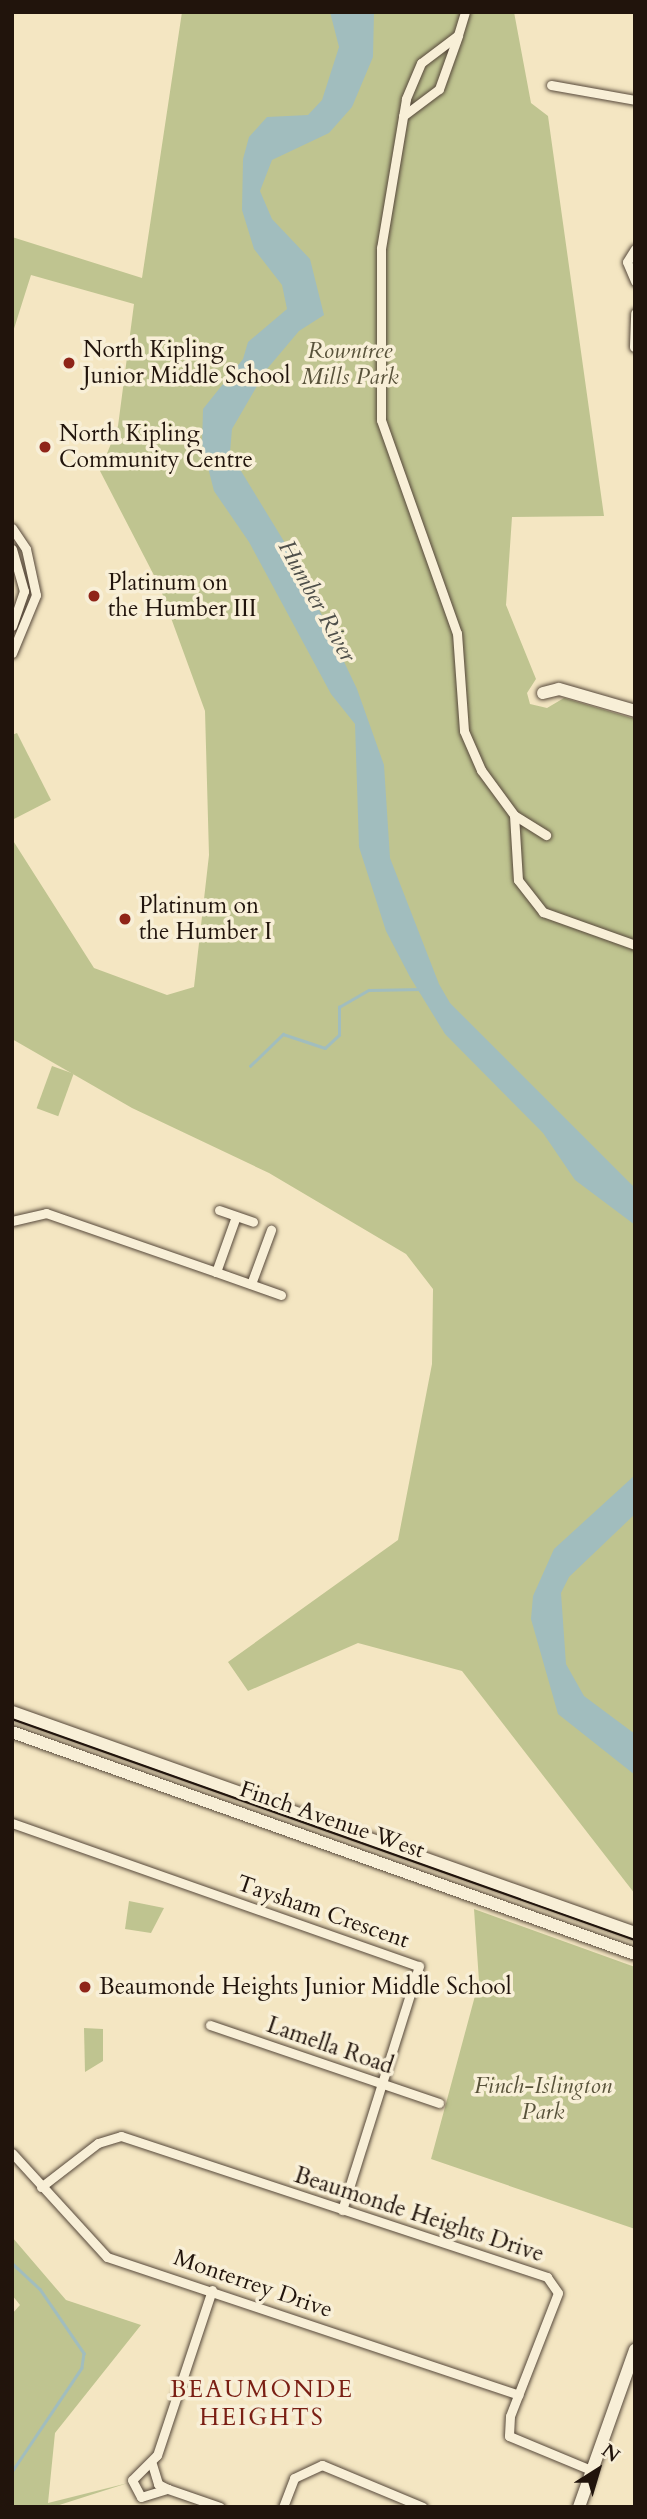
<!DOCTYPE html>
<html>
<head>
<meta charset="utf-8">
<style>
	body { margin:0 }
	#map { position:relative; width:647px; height:2519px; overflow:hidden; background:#f4e6c2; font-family:Cardo,serif }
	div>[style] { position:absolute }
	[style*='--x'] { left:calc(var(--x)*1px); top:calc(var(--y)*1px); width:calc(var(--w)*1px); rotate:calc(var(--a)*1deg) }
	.green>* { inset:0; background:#bfc490; transform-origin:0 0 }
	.water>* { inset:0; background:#a1bdbe }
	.stream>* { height:2.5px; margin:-1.25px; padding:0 1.25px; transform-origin:1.25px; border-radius:1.25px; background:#a1bdbe }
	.roads { filter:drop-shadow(0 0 2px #56483a) drop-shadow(0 0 2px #56483a) }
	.street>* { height:9px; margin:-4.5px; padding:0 4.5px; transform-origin:4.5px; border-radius:4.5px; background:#f8efd7 }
	.secondary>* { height:12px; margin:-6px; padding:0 6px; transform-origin:6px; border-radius:6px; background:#f8efd7 }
	.tram>* { height:2px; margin:-1px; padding:0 1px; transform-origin:1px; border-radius:1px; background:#21140c }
	.dots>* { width:19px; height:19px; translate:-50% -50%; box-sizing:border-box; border:4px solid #f8efd7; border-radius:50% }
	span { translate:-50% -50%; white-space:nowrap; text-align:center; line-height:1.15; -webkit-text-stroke:7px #f8efd7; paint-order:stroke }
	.poi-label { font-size:23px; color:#21140c }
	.left { translate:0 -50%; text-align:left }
	.park-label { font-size:23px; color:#58523a; font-style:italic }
	.street-label { font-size:23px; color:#21140c }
	.water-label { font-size:24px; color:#4e4f4a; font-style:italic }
	.neighbourhood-label { font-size:24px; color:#7a1f14; letter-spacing:2px }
	.frame { position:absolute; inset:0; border:14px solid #21140c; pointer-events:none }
	.north { position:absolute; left:563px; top:2435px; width:70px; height:70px; -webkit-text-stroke:5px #f8efd7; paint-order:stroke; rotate:37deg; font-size:19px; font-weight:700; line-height:28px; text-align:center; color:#21140c }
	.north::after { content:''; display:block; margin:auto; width:24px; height:32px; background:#21140c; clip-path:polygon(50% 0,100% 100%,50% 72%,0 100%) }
</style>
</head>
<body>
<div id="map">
	<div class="green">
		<i style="clip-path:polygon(182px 12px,514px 12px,531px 103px,548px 116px,604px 516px,512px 517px,506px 605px,536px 679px,527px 693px,530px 704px,547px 708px,564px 698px,635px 719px,635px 1894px,462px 1671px,358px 1643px,248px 1691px,228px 1662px,398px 1540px,432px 1364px,433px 1289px,406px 1254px,269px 1173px,132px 1108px,12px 1039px,12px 839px,94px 968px,167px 995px,194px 987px,209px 855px,205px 711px,159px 585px,100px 471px,118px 426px,134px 304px,31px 275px,12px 335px,12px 237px,142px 278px)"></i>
		<i style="clip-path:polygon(17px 733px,51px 800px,12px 820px,12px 735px)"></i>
		<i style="left:52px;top:1066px;width:23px;height:45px;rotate:20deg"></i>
		<i style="clip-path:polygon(129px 1901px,164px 1908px,151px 1933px,125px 1929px)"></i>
		<i style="clip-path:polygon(474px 1909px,635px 1967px,635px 2229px,431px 2159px,479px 1981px)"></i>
		<i style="clip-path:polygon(84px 2028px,103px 2029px,103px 2061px,85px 2072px)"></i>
		<i style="clip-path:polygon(12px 2237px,66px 2300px,141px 2325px,55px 2433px,48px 2503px,128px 2483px,53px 2507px,12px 2507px,12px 2314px,20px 2305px,12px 2295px)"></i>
	</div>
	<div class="water">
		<i style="clip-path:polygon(330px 12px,374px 12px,373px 57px,352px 107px,329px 133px,272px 160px,260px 191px,272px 219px,310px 259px,324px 315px,299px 331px,267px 369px,232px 429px,230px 453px,296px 561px,357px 689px,384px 765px,390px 858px,439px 984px,450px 1003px,635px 1188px,635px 1225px,575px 1180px,543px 1133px,445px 1034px,410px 977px,386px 931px,359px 847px,355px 724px,331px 694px,249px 542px,214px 491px,202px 444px,203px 409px,243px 359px,248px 342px,287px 309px,282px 285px,254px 249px,242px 210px,243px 159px,249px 137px,267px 117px,308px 115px,322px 100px,339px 47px)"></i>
		<i style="clip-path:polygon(635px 1475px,635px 1514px,569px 1577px,561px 1593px,566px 1664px,584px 1696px,635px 1734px,635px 1775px,558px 1714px,531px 1619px,533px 1596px,554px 1549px)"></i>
	</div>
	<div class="stream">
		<i style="--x:250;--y:1066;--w:46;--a:-44.1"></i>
		<i style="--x:283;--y:1034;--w:44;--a:18.4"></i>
		<i style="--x:325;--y:1048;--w:19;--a:-43"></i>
		<i style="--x:339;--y:1035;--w:28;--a:-90"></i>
		<i style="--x:339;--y:1007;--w:34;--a:-30"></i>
		<i style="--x:369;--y:990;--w:53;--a:-1.1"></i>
		<i style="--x:12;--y:2263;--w:38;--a:43"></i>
		<i style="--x:40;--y:2289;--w:78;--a:55.5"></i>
		<i style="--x:84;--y:2353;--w:15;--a:98"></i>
		<i style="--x:82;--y:2368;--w:125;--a:123.9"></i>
	</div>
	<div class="roads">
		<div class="street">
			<i style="--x:465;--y:12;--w:24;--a:107"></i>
			<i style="--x:458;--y:35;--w:46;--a:142.9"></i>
			<i style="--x:421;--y:63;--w:39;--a:113"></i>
			<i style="--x:406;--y:99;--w:151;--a:99.5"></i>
			<i style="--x:381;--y:248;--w:172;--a:90"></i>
			<i style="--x:381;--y:420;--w:226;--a:70.4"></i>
			<i style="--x:457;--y:633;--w:98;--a:85.9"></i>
			<i style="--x:464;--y:731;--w:43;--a:66.4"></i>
			<i style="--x:481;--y:770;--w:56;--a:53.7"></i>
			<i style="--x:514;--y:815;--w:65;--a:86.5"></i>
			<i style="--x:518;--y:880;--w:41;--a:52"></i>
			<i style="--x:543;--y:912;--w:98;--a:19.7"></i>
			<i style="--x:551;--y:85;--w:85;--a:10.1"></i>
			<i style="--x:403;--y:116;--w:45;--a:-36.9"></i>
			<i style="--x:439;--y:89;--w:56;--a:-70.3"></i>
			<i style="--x:635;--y:249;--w:15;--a:122"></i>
			<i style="--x:627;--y:262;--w:21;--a:67"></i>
			<i style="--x:634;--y:347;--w:34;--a:-88"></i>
			<i style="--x:12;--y:528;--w:25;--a:56"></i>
			<i style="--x:26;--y:549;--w:47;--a:77.7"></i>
			<i style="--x:36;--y:595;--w:63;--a:112.5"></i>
			<i style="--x:12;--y:549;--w:44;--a:74.1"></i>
			<i style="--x:24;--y:591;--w:37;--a:109"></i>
			<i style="--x:514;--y:815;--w:38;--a:32"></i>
			<i style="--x:219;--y:1210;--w:36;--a:19"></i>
			<i style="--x:12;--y:1221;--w:35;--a:-13"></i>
			<i style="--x:46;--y:1213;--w:180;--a:19.1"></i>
			<i style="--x:216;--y:1272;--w:59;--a:-70.3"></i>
			<i style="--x:216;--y:1272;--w:69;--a:19.5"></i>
			<i style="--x:251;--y:1284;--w:58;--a:-69.7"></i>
			<i style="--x:12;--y:1823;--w:431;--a:19.4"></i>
			<i style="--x:419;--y:1966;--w:256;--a:107.5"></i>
			<i style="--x:210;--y:2025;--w:242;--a:18.8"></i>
			<i style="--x:12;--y:2153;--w:141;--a:47.6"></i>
			<i style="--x:107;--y:2257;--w:434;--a:18.5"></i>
			<i style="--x:41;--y:2187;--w:72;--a:-37.7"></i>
			<i style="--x:98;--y:2143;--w:24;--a:-17"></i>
			<i style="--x:121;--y:2136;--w:449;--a:18.3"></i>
			<i style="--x:547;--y:2277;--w:19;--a:55"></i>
			<i style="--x:558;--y:2293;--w:132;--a:111.3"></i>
			<i style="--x:510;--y:2416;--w:20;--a:93"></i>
			<i style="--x:509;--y:2436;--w:89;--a:22.5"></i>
			<i style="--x:212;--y:2290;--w:174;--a:108.4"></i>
			<i style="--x:157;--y:2455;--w:35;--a:135"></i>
			<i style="--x:132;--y:2480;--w:19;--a:62"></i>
			<i style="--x:141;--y:2497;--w:28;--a:-17"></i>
			<i style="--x:168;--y:2489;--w:55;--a:19.1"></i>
			<i style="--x:152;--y:2464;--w:21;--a:73"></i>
			<i style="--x:158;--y:2484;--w:11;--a:27"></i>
			<i style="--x:283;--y:2507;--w:31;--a:-69"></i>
			<i style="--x:294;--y:2478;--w:31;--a:-25"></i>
			<i style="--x:322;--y:2465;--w:109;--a:22.6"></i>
		</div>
		<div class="secondary">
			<i style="--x:543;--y:693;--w:16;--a:-14"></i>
			<i style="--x:559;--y:689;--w:79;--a:16.1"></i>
			<i style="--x:12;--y:1712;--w:661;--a:19.53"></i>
			<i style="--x:12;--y:1732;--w:661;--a:19.61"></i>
			<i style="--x:579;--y:2507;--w:167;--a:-70.4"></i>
		</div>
	</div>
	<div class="tram">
		<i style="--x:12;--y:1719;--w:661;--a:19.53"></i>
	</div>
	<div class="dots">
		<i style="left:69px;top:363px;background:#8f2418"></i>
		<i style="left:45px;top:447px;background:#8f2418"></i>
		<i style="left:94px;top:596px;background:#8f2418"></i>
		<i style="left:125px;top:919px;background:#8f2418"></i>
		<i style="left:85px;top:1987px;background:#8f2418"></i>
	</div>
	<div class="poi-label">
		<span class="left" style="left:83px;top:363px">North Kipling<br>Junior Middle School</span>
		<span class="left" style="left:59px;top:447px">North Kipling<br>Community Centre</span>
		<span class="left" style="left:108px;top:596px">Platinum on<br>the Humber III</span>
		<span class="left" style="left:139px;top:919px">Platinum on<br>the Humber I</span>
		<span class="left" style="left:99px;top:1987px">Beaumonde Heights Junior Middle School</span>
	</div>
	<div class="park-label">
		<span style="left:350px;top:364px">Rowntree<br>Mills Park</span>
		<span style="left:543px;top:2099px">Finch-Islington<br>Park</span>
	</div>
	<div class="street-label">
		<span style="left:332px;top:1820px;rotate:19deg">Finch Avenue West</span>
		<span style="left:323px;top:1912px;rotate:19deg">Taysham Crescent</span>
		<span style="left:330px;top:2046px;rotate:19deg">Lamella Road</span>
		<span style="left:419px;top:2215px;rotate:18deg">Beaumonde Heights Drive</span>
		<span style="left:253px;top:2284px;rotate:19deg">Monterrey Drive</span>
	</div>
	<div class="water-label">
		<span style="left:317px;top:601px;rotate:61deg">Humber River</span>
	</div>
	<div class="neighbourhood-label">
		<span style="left:262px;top:2404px">BEAUMONDE<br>HEIGHTS</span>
	</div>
	<div class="frame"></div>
	<div class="north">N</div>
</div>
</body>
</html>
